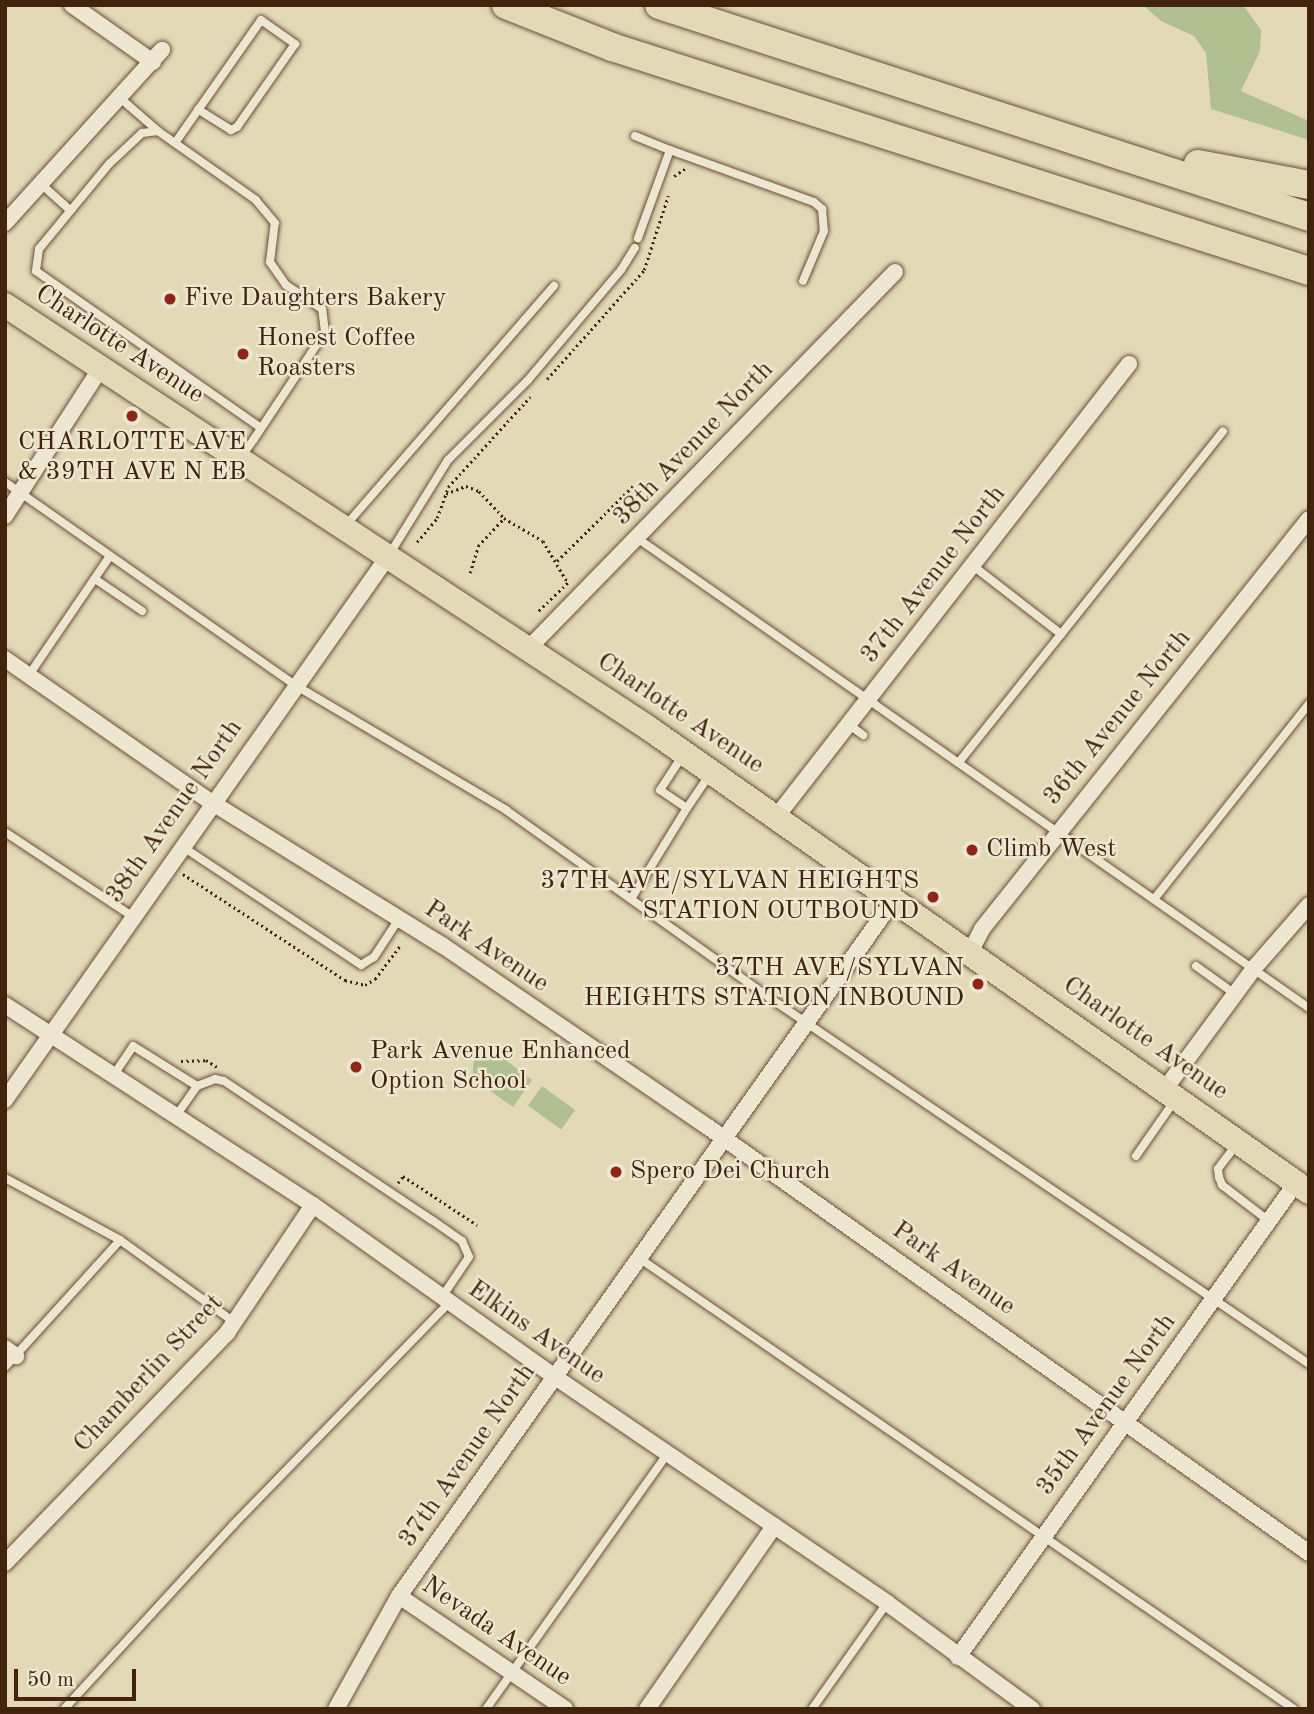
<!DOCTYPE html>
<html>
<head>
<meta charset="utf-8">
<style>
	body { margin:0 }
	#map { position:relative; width:1314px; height:1714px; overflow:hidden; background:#e3d9b7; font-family:"Old Standard TT",serif }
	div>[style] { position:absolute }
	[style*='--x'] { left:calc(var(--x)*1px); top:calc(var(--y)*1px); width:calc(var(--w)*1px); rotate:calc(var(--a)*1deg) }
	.green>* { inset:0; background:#b1c090; transform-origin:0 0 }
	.path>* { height:2.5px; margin-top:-1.25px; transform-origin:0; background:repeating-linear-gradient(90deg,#41230e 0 2px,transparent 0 5.5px) }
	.roads { filter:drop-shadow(0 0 2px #6a5038) drop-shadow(0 0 2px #6a5038) }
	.service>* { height:8px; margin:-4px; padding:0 4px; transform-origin:4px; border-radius:4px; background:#ede6d0 }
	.minor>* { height:16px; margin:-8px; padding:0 8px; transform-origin:8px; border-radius:8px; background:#ede6d0 }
	.primary>* { height:24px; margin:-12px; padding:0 12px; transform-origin:12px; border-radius:12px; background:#e3d9b7 }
	.motorway>* { height:28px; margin:-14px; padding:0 14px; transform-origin:14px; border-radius:14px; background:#e3d9b7 }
	.dots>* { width:19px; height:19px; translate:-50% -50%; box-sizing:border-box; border:4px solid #ede6d0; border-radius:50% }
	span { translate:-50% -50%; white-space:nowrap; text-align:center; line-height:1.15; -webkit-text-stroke:5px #ede6d0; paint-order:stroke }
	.poi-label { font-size:26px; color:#41230e }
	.left { translate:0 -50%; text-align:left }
	.right { translate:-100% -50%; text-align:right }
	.street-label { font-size:26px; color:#41230e }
	.frame { position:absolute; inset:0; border:7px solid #41230e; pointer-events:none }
	.scale { position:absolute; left:14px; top:1669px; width:122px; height:32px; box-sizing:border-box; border:4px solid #41230e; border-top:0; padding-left:9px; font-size:21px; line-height:24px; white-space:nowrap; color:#41230e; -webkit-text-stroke:5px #ede6d0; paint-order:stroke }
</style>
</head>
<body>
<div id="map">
	<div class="green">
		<i style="clip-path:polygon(1143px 5px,1243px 5px,1261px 30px,1260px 51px,1241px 91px,1309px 121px,1309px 140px,1211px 109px,1206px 53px,1194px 36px,1161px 21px)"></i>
		<i style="clip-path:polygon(495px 1052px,532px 1080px,513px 1107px,472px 1078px,474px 1058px)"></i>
		<i style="left:542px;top:1086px;width:41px;height:24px;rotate:36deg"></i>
	</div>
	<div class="path">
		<i style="--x:674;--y:176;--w:14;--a:-34"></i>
		<i style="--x:547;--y:379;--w:146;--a:-48.3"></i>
		<i style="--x:644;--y:270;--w:78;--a:-72"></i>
		<i style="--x:446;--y:494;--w:22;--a:-22"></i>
		<i style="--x:466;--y:486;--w:14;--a:21"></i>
		<i style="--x:479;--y:491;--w:37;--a:47"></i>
		<i style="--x:504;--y:518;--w:45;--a:30.5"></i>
		<i style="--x:543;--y:541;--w:49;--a:59.2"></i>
		<i style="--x:568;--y:583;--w:43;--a:135.9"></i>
		<i style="--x:417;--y:542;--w:31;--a:-50"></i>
		<i style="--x:437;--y:518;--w:33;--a:-70"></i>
		<i style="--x:448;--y:487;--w:122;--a:-47.7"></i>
		<i style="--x:557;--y:561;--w:110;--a:-44.6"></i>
		<i style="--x:470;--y:573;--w:28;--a:-73"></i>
		<i style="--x:478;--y:546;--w:38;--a:-47"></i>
		<i style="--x:183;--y:874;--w:194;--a:33.2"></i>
		<i style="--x:345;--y:980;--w:21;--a:14"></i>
		<i style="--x:365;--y:985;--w:12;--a:-31"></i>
		<i style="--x:375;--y:979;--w:41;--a:-52.9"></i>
		<i style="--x:181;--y:1061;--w:25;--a:-2"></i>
		<i style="--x:206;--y:1060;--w:13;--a:32"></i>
		<i style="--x:398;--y:1183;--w:9;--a:-54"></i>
		<i style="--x:403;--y:1176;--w:89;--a:33.5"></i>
	</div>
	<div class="roads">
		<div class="service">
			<i style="--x:120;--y:98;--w:50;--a:41"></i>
			<i style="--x:635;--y:136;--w:38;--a:22"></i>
			<i style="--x:670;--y:150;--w:94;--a:110"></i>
			<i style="--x:175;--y:143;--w:150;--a:-55"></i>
			<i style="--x:261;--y:20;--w:42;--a:35.2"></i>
			<i style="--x:295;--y:44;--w:101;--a:124.9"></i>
			<i style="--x:237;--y:127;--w:7;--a:153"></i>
			<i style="--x:231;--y:130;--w:39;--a:-148"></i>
			<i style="--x:670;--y:150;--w:153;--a:19.9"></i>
			<i style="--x:814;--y:202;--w:11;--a:41"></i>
			<i style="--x:822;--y:209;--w:22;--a:85"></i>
			<i style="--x:824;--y:231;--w:54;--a:112.8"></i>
			<i style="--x:41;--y:184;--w:39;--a:42"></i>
			<i style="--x:241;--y:457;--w:22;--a:-54"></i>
			<i style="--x:254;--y:439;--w:128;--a:-56.4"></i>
			<i style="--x:325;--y:332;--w:23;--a:-97"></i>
			<i style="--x:322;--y:309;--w:43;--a:-146.3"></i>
			<i style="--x:286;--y:285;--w:28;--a:-125"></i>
			<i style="--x:270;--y:262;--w:39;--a:-83"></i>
			<i style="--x:275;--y:223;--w:30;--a:-130"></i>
			<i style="--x:256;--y:200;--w:120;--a:-144.9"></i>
			<i style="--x:158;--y:131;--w:16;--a:173"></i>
			<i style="--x:142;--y:133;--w:45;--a:136.8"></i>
			<i style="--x:109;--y:164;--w:110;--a:129.5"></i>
			<i style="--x:39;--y:249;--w:22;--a:98"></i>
			<i style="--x:36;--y:271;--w:274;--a:34.9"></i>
			<i style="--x:5;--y:482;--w:354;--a:35"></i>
			<i style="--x:295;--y:685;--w:245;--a:30.6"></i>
			<i style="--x:506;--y:810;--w:313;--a:35.5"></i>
			<i style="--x:761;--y:992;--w:662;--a:34.17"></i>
			<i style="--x:346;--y:525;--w:317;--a:-49"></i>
			<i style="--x:637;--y:538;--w:820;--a:34.97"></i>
			<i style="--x:389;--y:555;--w:112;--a:-58.2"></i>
			<i style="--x:448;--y:460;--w:113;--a:-45"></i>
			<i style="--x:528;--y:380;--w:144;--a:-49.8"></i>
			<i style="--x:621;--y:270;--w:26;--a:-58"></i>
			<i style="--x:972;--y:565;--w:113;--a:37.8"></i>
			<i style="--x:95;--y:579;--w:57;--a:34.2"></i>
			<i style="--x:29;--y:675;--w:144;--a:-55.8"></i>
			<i style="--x:848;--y:724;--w:19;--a:36"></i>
			<i style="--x:683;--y:755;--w:42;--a:123.3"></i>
			<i style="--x:660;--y:790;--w:32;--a:34"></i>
			<i style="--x:687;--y:808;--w:41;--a:-55.9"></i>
			<i style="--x:959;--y:762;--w:423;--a:-51.4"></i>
			<i style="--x:5;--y:832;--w:152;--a:33.5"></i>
			<i style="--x:183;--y:847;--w:214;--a:33.5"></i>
			<i style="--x:361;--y:965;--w:15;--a:-32"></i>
			<i style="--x:374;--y:957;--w:45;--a:-56.7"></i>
			<i style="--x:1155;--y:898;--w:248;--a:-51.6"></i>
			<i style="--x:631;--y:899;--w:107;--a:-58.4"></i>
			<i style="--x:1196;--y:966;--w:48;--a:35.7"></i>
			<i style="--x:113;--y:1076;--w:36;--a:-56"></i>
			<i style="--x:133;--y:1046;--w:75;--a:32"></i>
			<i style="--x:176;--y:1116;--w:37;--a:-55"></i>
			<i style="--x:197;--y:1086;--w:19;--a:-21"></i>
			<i style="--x:215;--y:1079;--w:9;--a:13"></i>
			<i style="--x:224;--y:1081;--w:250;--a:33.8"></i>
			<i style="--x:432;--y:1220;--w:37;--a:35"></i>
			<i style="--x:462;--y:1241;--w:17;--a:66"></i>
			<i style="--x:469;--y:1257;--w:48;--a:124"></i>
			<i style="--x:1236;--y:1145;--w:30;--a:127"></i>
			<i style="--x:1218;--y:1169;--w:8;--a:83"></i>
			<i style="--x:1219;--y:1177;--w:9;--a:69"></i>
			<i style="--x:1222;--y:1185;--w:59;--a:37.5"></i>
			<i style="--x:1136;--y:1156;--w:68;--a:-55.1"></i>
			<i style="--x:5;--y:1178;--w:131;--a:28.3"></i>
			<i style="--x:120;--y:1240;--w:140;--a:35.7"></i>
			<i style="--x:639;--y:1258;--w:795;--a:34.55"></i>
			<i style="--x:5;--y:1367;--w:171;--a:-47.8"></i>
			<i style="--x:64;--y:1709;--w:250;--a:-47.4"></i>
			<i style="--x:233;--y:1525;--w:311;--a:-45.8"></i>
			<i style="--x:486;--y:1709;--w:313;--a:-54.6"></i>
			<i style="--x:812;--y:1709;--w:130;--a:-54.7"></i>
		</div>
		<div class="minor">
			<i style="--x:72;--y:5;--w:99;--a:35.1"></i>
			<i style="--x:5;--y:223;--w:234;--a:-47.8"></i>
			<i style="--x:5;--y:516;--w:175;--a:-57.1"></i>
			<i style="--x:528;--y:649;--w:526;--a:-45.77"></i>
			<i style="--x:5;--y:659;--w:251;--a:34.8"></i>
			<i style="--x:211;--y:802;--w:272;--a:31.8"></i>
			<i style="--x:442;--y:945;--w:322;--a:34.4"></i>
			<i style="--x:708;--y:1127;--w:737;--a:35.33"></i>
			<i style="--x:777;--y:816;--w:573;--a:-52.09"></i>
			<i style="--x:970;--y:952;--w:26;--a:-62"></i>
			<i style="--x:982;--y:929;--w:524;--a:-51.43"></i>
			<i style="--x:5;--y:1005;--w:367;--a:33"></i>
			<i style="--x:313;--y:1205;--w:297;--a:35.4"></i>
			<i style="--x:555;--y:1377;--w:402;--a:34.2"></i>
			<i style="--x:887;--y:1603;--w:180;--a:36.2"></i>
			<i style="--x:1165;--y:1089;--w:152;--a:-53.6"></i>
			<i style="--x:1255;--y:967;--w:82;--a:-48.9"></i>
			<i style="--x:5;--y:1100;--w:667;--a:-54.83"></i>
			<i style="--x:5;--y:1348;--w:14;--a:36"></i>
			<i style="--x:5;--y:1563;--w:320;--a:-46"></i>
			<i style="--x:227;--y:1333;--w:154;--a:-56.1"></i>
			<i style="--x:399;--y:1596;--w:201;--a:34.2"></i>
			<i style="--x:958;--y:1657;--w:582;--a:-54.51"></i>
			<i style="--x:336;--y:1709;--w:129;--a:-60.9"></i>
			<i style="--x:399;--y:1596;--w:856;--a:-54.6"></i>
			<i style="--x:647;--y:1709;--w:223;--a:-55.2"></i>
		</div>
		<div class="primary">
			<i style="--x:5;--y:305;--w:768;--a:33.32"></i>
			<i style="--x:647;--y:727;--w:809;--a:35.08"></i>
		</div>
		<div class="motorway">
			<i style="--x:506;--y:5;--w:114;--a:21.6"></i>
			<i style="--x:612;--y:47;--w:732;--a:17.82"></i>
			<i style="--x:659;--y:5;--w:684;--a:18.06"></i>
			<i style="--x:1198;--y:164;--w:113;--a:10.7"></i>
		</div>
	</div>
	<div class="dots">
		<i style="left:170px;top:299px;background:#8f2418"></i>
		<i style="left:243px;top:354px;background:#8f2418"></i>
		<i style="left:132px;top:416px;background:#8f2418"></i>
		<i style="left:972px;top:850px;background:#8f2418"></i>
		<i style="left:933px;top:897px;background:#8f2418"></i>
		<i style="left:978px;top:984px;background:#8f2418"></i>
		<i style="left:356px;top:1067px;background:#8f2418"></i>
		<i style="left:616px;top:1172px;background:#8f2418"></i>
	</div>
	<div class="poi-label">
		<span class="left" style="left:184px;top:299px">Five Daughters Bakery</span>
		<span class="left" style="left:257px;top:354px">Honest Coffee<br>Roasters</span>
		<span style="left:132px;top:458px">CHARLOTTE AVE<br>&amp; 39TH AVE N EB</span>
		<span class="left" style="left:986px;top:850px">Climb West</span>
		<span class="right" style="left:919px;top:897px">37TH AVE/SYLVAN HEIGHTS<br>STATION OUTBOUND</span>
		<span class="right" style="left:964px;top:984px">37TH AVE/SYLVAN<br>HEIGHTS STATION INBOUND</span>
		<span class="left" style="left:370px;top:1067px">Park Avenue Enhanced<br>Option School</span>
		<span class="left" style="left:630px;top:1172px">Spero Dei Church</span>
	</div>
	<div class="street-label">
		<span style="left:119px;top:345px;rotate:33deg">Charlotte Avenue</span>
		<span style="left:694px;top:444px;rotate:-46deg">38th Avenue North</span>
		<span style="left:934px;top:575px;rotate:-52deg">37th Avenue North</span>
		<span style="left:680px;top:714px;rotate:34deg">Charlotte Avenue</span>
		<span style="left:1118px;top:718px;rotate:-51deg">36th Avenue North</span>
		<span style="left:175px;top:812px;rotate:-55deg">38th Avenue North</span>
		<span style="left:486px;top:947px;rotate:34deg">Park Avenue</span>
		<span style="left:1145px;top:1039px;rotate:35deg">Charlotte Avenue</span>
		<span style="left:953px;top:1269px;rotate:35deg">Park Avenue</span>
		<span style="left:536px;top:1333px;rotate:35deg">Elkins Avenue</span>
		<span style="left:149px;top:1374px;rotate:-47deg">Chamberlin Street</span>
		<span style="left:1107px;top:1405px;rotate:-54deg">35th Avenue North</span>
		<span style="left:468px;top:1456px;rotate:-55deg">37th Avenue North</span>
		<span style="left:496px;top:1632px;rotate:34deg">Nevada Avenue</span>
	</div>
	<div class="frame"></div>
	<div class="scale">50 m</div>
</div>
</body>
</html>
